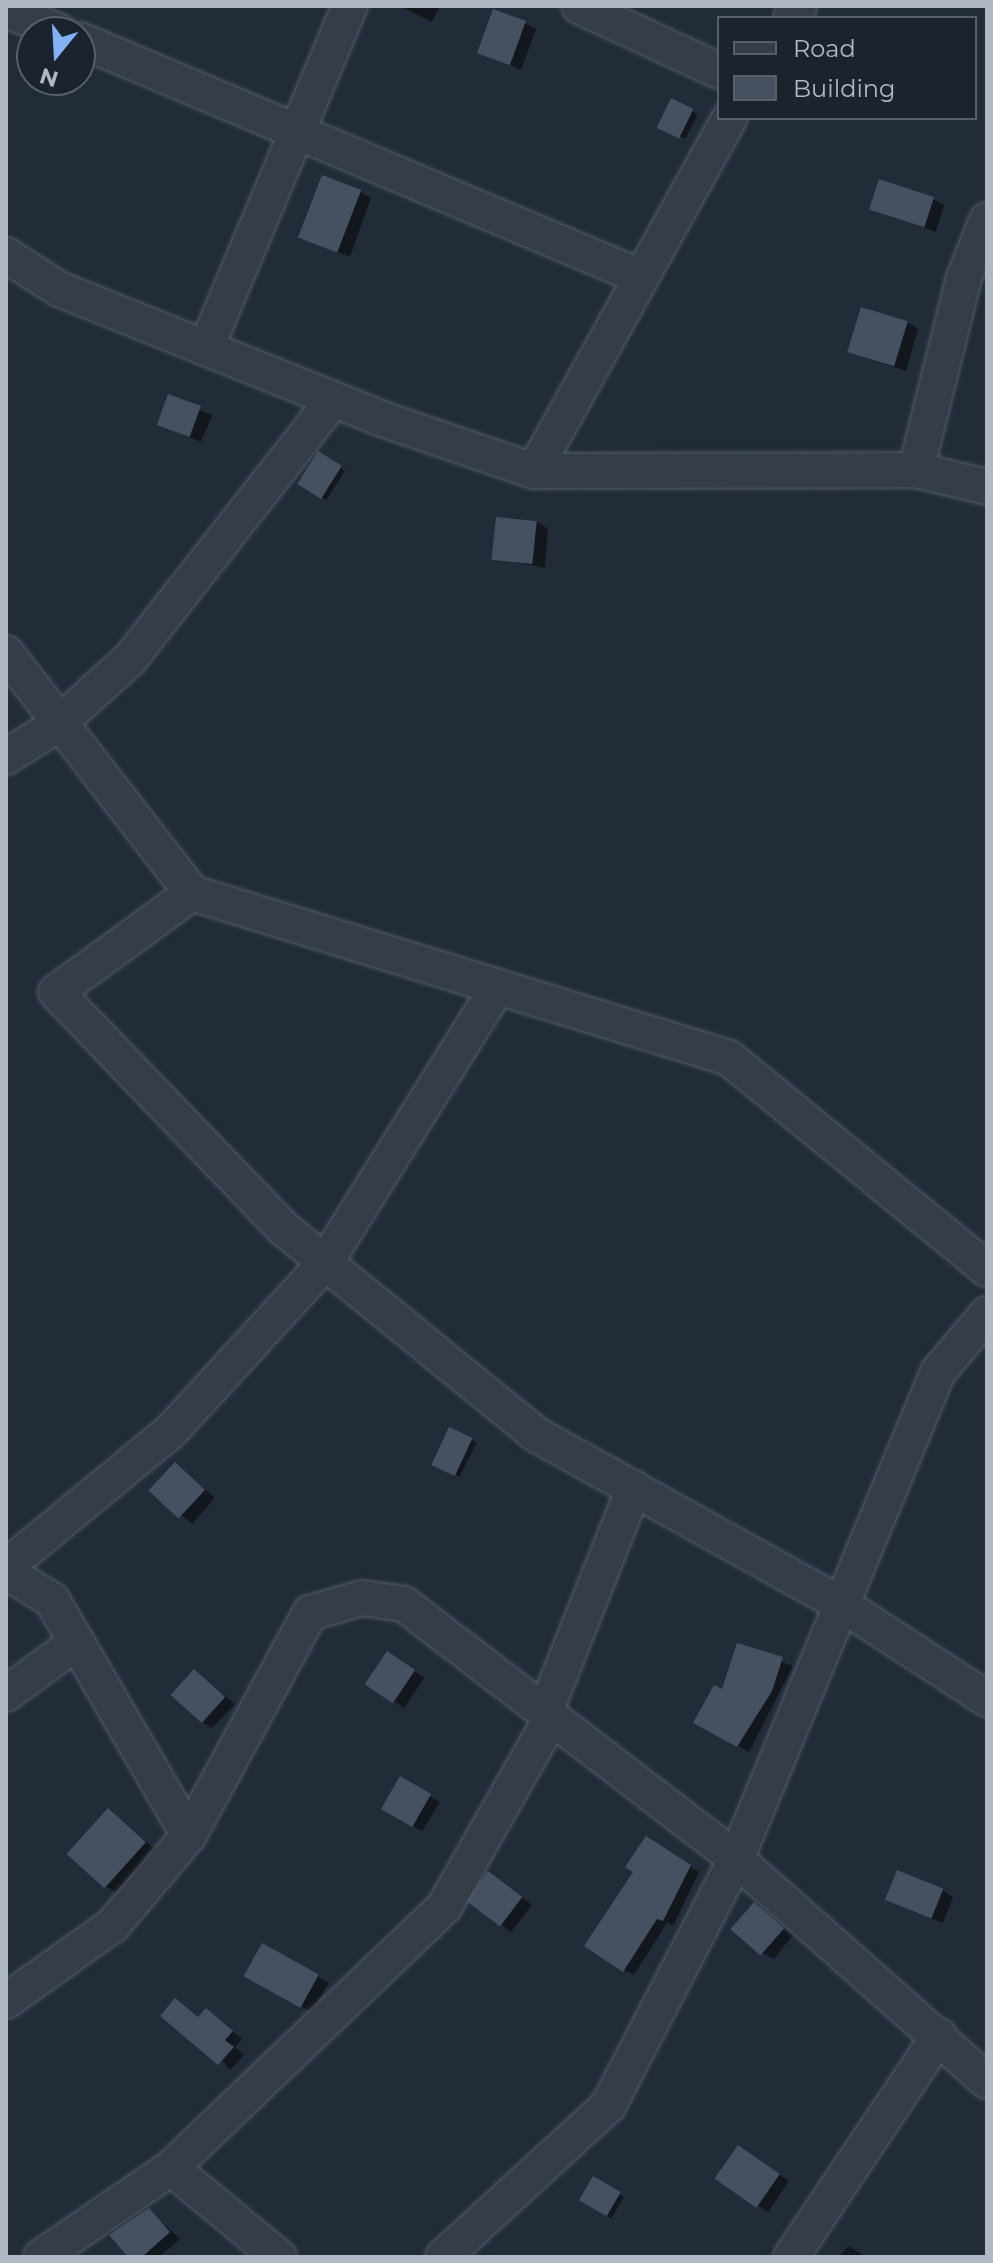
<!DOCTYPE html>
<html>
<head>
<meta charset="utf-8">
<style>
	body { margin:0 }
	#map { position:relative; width:993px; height:2263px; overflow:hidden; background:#222c39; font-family:Montserrat,sans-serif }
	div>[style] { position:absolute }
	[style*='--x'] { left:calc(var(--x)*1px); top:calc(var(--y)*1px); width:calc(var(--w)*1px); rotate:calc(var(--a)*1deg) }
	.shadow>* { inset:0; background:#0007; transform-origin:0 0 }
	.building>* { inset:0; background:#455160; transform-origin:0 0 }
	.roads { filter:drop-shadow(0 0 2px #535b67) drop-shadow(0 0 2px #535b67) }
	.street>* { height:34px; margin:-17px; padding:0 17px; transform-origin:17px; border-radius:17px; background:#353d49 }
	span { translate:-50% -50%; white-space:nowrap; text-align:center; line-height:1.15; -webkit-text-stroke:6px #1a232e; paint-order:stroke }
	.frame { position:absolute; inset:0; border:8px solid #b0b8c5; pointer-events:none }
	.legend { position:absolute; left:717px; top:16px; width:260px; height:104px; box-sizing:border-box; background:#1a232e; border:2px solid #565f6a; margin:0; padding:10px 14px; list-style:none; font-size:24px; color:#b0b8c5 }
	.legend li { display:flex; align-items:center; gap:16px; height:40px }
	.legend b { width:40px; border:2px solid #565f6a }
	.north { position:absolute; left:16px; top:16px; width:80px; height:80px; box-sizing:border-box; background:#1a232e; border:2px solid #565f6a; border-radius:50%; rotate:198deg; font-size:22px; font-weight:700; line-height:32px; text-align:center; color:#b0b8c5 }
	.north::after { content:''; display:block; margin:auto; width:28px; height:36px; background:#84b1f6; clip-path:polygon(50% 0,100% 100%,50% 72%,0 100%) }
</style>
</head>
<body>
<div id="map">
	<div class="shadow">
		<i style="clip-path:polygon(400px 6px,440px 6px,432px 22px)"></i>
		<i style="clip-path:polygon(525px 23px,536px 29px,521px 70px,480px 52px)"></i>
		<i style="left:672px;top:101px;width:29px;height:28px;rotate:27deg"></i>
		<i style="clip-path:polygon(360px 192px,371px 198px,350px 257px,301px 237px)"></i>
		<i style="clip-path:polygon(933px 199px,944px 205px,936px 232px,872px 208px)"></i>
		<i style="clip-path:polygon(907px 322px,918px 329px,906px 371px,850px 352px)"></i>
		<i style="left:169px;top:397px;width:47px;height:29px;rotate:23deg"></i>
		<i style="left:319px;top:454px;width:31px;height:35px;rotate:33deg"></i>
		<i style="clip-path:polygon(537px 522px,548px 529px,545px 568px,494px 558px)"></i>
		<i style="left:450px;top:1429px;width:30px;height:38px;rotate:27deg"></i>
		<i style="left:175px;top:1464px;width:52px;height:35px;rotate:40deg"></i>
		<i style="clip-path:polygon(738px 1645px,793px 1666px,749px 1752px,696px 1722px,723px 1692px)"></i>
		<i style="clip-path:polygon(398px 1659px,424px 1678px,404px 1708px,367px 1683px)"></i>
		<i style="clip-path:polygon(194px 1671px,235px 1704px,212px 1728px,201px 1721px)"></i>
		<i style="left:401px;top:1779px;width:45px;height:34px;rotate:31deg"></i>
		<i style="clip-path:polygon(108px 1811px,155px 1849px,116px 1892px,105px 1886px)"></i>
		<i style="clip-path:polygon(656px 1844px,699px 1872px,673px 1926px,667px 1923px,634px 1975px,624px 1970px)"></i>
		<i style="clip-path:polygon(500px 1880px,532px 1905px,511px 1932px,472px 1903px)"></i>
		<i style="clip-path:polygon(942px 1890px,953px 1897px,943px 1923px,898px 1905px)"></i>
		<i style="clip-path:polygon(754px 1905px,793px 1935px,774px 1959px,763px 1953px)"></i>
		<i style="left:263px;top:1945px;width:76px;height:34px;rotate:30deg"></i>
		<i style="clip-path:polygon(176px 2001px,200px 2018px,207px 2011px,242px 2039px,235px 2047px,244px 2055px,230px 2070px)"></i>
		<i style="clip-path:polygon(749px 2154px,789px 2181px,768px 2212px,717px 2178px)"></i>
		<i style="left:594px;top:2179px;width:35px;height:25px;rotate:31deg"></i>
		<i style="clip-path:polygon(149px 2210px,180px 2239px,159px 2257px,131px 2257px)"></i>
		<i style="clip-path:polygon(849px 2246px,860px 2253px,864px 2257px,838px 2257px)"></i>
	</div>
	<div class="building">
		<i style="left:493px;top:9px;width:35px;height:47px;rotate:20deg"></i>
		<i style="left:671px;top:98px;width:25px;height:33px;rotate:26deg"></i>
		<i style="left:322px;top:175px;width:42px;height:67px;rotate:21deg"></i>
		<i style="left:879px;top:179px;width:58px;height:32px;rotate:18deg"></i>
		<i style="left:861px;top:307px;width:49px;height:47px;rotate:17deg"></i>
		<i style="left:168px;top:394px;width:35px;height:33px;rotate:20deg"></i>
		<i style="left:318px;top:451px;width:28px;height:39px;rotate:32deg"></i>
		<i style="left:496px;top:517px;width:41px;height:43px;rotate:6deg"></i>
		<i style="left:449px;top:1427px;width:26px;height:42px;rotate:25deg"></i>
		<i style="left:175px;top:1462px;width:41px;height:39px;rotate:43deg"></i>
		<i style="clip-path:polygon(737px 1643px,783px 1657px,772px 1691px,737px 1747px,693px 1723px,714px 1685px,722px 1689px)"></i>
		<i style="left:387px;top:1651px;width:34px;height:40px;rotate:34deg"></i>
		<i style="left:194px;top:1669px;width:42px;height:35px;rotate:42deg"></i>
		<i style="left:400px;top:1776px;width:36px;height:38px;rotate:30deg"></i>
		<i style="left:108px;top:1808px;width:51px;height:62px;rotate:42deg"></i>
		<i style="clip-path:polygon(646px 1836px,691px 1865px,663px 1921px,657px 1919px,623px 1972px,584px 1946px,633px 1872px,625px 1867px)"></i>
		<i style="left:897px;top:1870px;width:50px;height:32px;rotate:22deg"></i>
		<i style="left:488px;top:1871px;width:43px;height:37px;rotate:37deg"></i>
		<i style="left:754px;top:1902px;width:40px;height:36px;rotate:41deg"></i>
		<i style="left:262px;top:1943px;width:65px;height:38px;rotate:29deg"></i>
		<i style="clip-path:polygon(175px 1998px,198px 2017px,206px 2008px,233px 2031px,225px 2040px,234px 2047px,218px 2065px,160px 2016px)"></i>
		<i style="left:738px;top:2145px;width:51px;height:41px;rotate:35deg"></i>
		<i style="left:593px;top:2176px;width:32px;height:28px;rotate:30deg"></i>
		<i style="clip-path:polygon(149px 2208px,170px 2232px,142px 2257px,128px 2257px,109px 2235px)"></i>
	</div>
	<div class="roads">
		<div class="street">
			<i style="--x:579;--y:6;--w:154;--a:24.9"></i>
			<i style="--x:6;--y:10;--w:58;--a:22.2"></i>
			<i style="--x:791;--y:18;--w:14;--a:-56"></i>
			<i style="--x:80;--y:40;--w:609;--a:22.9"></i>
			<i style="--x:6;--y:255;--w:63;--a:32.7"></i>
			<i style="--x:59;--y:289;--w:348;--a:21.9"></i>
			<i style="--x:382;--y:419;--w:161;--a:18.9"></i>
			<i style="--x:534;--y:471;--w:382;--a:-0.1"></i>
			<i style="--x:916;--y:470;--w:73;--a:13.5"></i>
			<i style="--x:206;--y:348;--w:371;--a:-67.2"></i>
			<i style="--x:916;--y:470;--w:198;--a:-76"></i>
			<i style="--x:964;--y:278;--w:62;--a:-68.4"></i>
			<i style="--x:534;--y:471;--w:404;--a:-61"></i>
			<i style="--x:6;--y:653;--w:304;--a:52.2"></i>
			<i style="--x:192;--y:893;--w:562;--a:17.08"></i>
			<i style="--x:729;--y:1058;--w:333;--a:39.3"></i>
			<i style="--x:6;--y:757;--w:60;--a:-32.1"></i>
			<i style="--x:57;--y:725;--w:98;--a:-42.1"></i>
			<i style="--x:130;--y:659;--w:329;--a:-51.9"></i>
			<i style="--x:192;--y:893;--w:168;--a:143.9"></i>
			<i style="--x:56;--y:992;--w:327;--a:46.1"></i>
			<i style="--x:283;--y:1228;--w:328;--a:39.2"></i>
			<i style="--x:537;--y:1435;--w:348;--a:29.1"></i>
			<i style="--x:841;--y:1604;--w:174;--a:33.1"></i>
			<i style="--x:6;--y:1567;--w:215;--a:-39.5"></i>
			<i style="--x:172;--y:1430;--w:226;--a:-47.5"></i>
			<i style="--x:325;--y:1263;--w:324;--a:-58"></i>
			<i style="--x:6;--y:1572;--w:54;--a:31.3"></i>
			<i style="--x:52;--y:1600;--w:272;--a:59.8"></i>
			<i style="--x:6;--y:1694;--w:88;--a:-36.2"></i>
			<i style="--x:545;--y:1712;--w:241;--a:-68.3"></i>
			<i style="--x:6;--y:2001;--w:131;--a:-35.4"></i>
			<i style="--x:113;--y:1925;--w:118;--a:-49.8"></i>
			<i style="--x:189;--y:1835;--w:253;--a:-61.4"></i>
			<i style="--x:310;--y:1613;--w:54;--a:-16.1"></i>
			<i style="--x:362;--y:1598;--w:42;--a:8.1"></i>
			<i style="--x:404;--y:1604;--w:419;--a:37.5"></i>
			<i style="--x:736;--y:1859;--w:335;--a:41.5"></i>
			<i style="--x:171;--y:2168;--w:140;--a:39.5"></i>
			<i style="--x:41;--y:2257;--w:158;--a:-34.4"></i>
			<i style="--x:171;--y:2168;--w:378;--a:-43.7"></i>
			<i style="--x:444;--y:1907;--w:219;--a:-60.4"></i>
			<i style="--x:443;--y:2257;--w:224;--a:-42.5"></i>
			<i style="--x:608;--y:2106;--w:278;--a:-62.6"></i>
			<i style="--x:736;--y:1859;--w:527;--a:-67.47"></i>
			<i style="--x:938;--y:1372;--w:76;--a:-49.8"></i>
			<i style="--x:791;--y:2257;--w:266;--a:-56.2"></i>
		</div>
	</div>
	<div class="frame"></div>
	<ul class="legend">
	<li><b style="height:10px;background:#353d49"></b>Road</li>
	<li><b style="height:22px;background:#455160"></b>Building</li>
	</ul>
	<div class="north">N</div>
</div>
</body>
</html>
